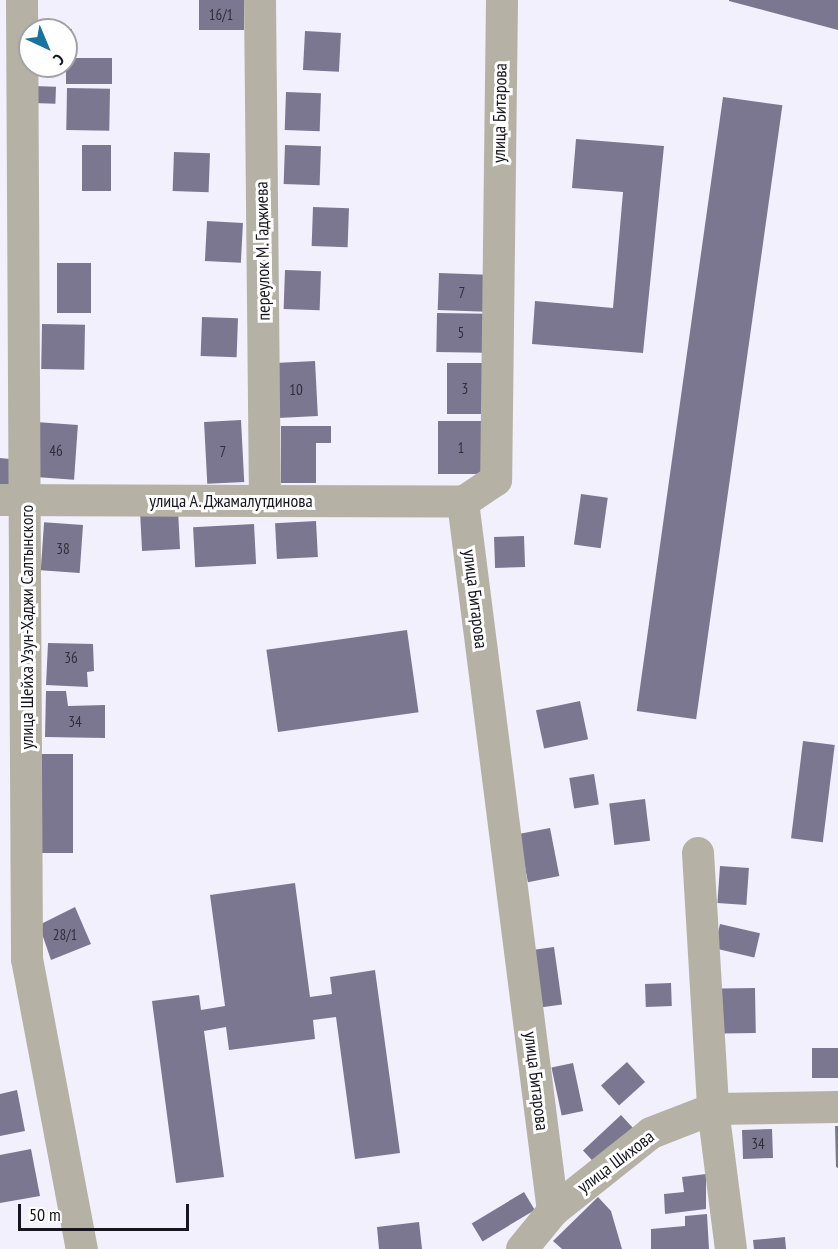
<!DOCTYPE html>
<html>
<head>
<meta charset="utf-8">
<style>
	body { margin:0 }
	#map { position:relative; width:838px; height:1249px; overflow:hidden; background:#f2f0fc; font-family:"PT Sans Narrow",sans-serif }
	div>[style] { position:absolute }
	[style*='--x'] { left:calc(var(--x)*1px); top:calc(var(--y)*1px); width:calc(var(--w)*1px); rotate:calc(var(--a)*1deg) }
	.building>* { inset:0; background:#7c7791; transform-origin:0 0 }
	.minor>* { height:32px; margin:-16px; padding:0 16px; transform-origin:16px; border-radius:16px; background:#b5b1a5 }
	span { translate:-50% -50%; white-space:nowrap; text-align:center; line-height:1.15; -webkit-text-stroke:6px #fff; paint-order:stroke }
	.number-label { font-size:15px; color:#302e3c }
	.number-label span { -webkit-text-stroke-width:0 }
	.street-label { font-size:18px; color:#17151f }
	.north { position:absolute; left:18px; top:18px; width:60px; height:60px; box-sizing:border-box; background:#fff; border:2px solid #a2a1a5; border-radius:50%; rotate:136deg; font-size:16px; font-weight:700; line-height:24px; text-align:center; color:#17151f }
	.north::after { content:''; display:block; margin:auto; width:21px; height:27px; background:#1873a1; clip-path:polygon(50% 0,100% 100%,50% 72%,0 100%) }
	.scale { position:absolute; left:18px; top:1204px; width:171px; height:27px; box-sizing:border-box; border:3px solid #17151f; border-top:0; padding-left:8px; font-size:18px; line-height:21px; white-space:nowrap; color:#17151f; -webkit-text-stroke:4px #fff; paint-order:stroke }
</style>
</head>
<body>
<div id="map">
	<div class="building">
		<i style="left:199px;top:0;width:45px;height:30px"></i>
		<i style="clip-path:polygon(729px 0,838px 0,838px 30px,729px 1px)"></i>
		<i style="left:66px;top:29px;width:6px;height:23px"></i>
		<i style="left:305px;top:31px;width:36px;height:39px;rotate:3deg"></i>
		<i style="left:66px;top:58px;width:46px;height:26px"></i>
		<i style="left:33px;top:86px;width:23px;height:17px;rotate:2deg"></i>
		<i style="left:67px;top:88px;width:43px;height:42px;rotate:1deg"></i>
		<i style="left:286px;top:92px;width:35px;height:38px;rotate:2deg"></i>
		<i style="left:723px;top:97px;width:60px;height:620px;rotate:8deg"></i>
		<i style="clip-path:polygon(576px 139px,664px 146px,643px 353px,532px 344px,535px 301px,613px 308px,623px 192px,572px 188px)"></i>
		<i style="left:82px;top:145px;width:29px;height:46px"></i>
		<i style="left:285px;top:145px;width:36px;height:39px;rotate:2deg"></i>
		<i style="left:174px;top:152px;width:36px;height:39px;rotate:2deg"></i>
		<i style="left:313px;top:207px;width:36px;height:39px;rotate:2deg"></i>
		<i style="left:207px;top:221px;width:36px;height:40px;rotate:3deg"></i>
		<i style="left:57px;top:263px;width:34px;height:50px"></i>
		<i style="left:285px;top:270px;width:36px;height:39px;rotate:2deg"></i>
		<i style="left:439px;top:273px;width:48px;height:37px;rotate:2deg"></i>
		<i style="left:437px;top:313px;width:49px;height:39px;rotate:1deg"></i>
		<i style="left:202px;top:317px;width:36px;height:39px;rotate:2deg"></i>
		<i style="left:42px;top:324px;width:43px;height:45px;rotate:1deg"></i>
		<i style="left:315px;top:361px;width:55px;height:40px;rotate:87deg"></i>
		<i style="left:447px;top:363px;width:37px;height:51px"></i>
		<i style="left:241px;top:420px;width:62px;height:37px;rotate:87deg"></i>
		<i style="left:438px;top:421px;width:47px;height:53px"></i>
		<i style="left:36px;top:422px;width:42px;height:55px;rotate:4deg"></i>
		<i style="clip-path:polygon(281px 426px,331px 426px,331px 443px,316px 443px,316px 483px,281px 483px)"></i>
		<i style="clip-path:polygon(0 458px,10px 459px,11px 492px,0 491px)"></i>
		<i style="left:581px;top:494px;width:27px;height:51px;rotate:8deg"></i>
		<i style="left:178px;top:510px;width:39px;height:38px;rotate:87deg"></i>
		<i style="left:316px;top:521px;width:36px;height:41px;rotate:87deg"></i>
		<i style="left:254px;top:524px;width:40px;height:61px;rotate:87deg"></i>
		<i style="left:83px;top:525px;width:48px;height:39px;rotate:94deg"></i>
		<i style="left:524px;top:536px;width:31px;height:30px;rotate:88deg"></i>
		<i style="left:407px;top:630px;width:83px;height:142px;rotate:82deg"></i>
		<i style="clip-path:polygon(48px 643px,93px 644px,94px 671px,87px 672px,88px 687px,46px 685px)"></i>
		<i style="clip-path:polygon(46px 691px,66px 691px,68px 706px,105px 705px,105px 738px,45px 737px)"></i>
		<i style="left:580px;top:701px;width:39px;height:45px;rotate:78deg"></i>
		<i style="left:803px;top:741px;width:32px;height:98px;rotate:7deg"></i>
		<i style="left:41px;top:754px;width:32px;height:99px"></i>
		<i style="left:594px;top:774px;width:31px;height:25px;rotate:81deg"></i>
		<i style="left:645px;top:799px;width:42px;height:36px;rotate:83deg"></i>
		<i style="left:550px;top:828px;width:49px;height:32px;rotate:79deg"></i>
		<i style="left:720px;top:866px;width:29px;height:37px;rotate:4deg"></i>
		<i style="clip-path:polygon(295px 883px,310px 997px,332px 994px,330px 977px,375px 970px,400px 1153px,355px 1159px,336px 1017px,313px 1020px,315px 1039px,229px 1050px,226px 1027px,204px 1031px,224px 1177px,176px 1183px,152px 1001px,199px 995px,201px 1010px,225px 1006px,210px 895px)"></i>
		<i style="clip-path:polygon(75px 907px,91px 944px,51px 960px,39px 925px)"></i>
		<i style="left:720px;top:924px;width:41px;height:25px;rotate:13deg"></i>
		<i style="left:554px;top:947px;width:58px;height:22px;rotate:82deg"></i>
		<i style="left:671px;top:983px;width:23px;height:26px;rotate:88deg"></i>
		<i style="left:755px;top:988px;width:45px;height:34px;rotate:89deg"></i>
		<i style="left:812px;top:1048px;width:26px;height:30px"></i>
		<i style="left:627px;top:1062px;width:27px;height:35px;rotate:48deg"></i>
		<i style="left:573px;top:1063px;width:49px;height:22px;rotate:78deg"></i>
		<i style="clip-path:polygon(17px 1090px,25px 1131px,0 1136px,0 1094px)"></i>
		<i style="left:621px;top:1115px;width:18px;height:52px;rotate:47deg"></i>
		<i style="clip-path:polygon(835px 1126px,838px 1126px,838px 1168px,836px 1167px)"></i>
		<i style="left:772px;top:1129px;width:29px;height:30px;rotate:88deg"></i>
		<i style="clip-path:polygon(31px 1149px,40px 1196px,0 1203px,0 1155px)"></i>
		<i style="clip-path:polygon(706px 1174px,706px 1209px,665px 1214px,664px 1194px,684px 1192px,682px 1177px)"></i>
		<i style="left:524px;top:1192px;width:21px;height:61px;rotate:59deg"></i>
		<i style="clip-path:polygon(598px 1197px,611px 1211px,622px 1249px,562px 1249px,553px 1241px)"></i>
		<i style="clip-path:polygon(707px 1214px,709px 1249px,651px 1249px,651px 1229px,685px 1226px,685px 1216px)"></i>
		<i style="clip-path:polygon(419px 1222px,422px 1249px,379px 1249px,377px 1227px)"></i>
		<i style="clip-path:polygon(785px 1237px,786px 1249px,754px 1249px,753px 1240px)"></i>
	</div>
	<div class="minor">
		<i style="--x:22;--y:0;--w:959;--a:89.7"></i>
		<i style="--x:27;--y:959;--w:295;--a:79.3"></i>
		<i style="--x:260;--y:0;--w:501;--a:89.43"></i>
		<i style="--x:502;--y:0;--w:480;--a:90.7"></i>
		<i style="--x:496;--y:480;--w:40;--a:146"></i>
		<i style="--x:463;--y:502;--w:715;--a:82.77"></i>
		<i style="--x:0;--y:500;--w:463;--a:0.2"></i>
		<i style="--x:698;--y:853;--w:256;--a:86.6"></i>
		<i style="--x:713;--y:1109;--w:141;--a:82.7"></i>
		<i style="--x:522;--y:1249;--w:49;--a:-50.8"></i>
		<i style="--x:553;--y:1211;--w:125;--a:-38.5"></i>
		<i style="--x:651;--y:1133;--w:66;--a:-21.2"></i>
		<i style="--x:713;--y:1109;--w:125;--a:-0.9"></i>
	</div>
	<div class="number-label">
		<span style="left:221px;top:15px">16/1</span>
		<span style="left:462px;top:293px">7</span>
		<span style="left:461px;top:333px">5</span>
		<span style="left:465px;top:389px">3</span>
		<span style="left:296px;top:390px">10</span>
		<span style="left:461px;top:448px">1</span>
		<span style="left:56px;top:451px">46</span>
		<span style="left:223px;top:452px">7</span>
		<span style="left:63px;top:549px">38</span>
		<span style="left:71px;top:658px">36</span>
		<span style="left:75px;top:722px">34</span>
		<span style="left:65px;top:935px">28/1</span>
		<span style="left:758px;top:1144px">34</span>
	</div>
	<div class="street-label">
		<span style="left:500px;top:113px;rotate:-89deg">улица Битарова</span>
		<span style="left:263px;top:251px;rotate:-91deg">переулок М. Гаджиева</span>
		<span style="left:231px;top:501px">улица А. Джамалутдинова</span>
		<span style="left:475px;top:599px;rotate:83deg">улица Битарова</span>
		<span style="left:27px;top:627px;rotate:-90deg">улица Шейха Узун-Хаджи Салтынского</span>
		<span style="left:536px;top:1081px;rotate:83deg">улица Битарова</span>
		<span style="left:616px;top:1162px;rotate:-37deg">улица Шихова</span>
	</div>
	<div class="north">С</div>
	<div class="scale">50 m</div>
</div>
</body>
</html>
